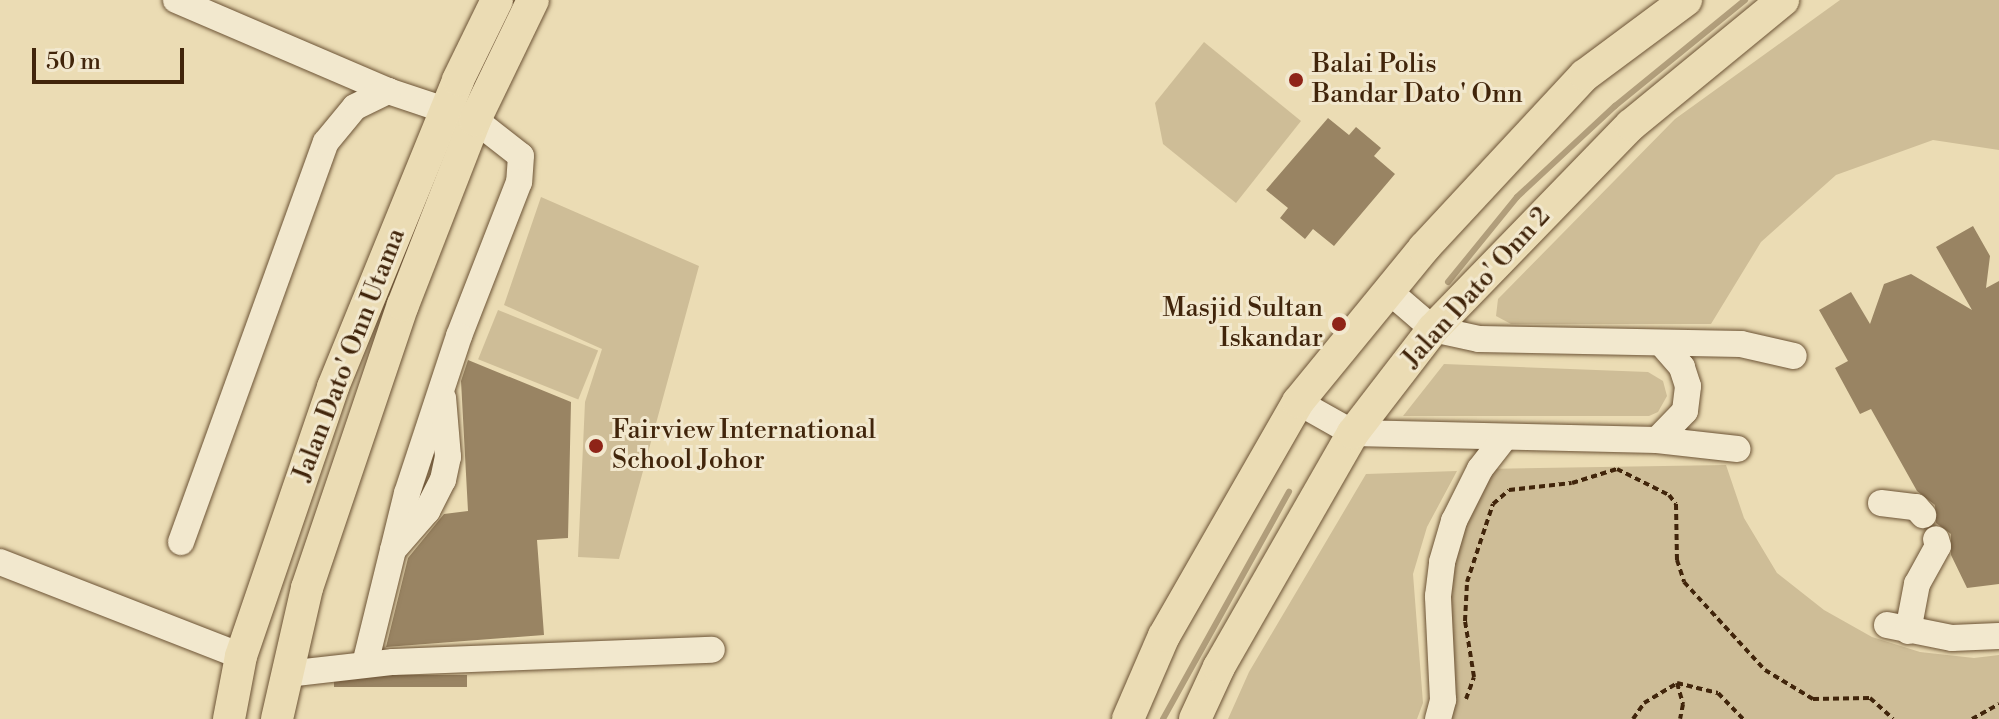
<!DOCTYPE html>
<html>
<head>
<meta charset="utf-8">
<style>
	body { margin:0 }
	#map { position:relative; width:1999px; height:719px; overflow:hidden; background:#ebdcb4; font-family:"Libre Bodoni",serif }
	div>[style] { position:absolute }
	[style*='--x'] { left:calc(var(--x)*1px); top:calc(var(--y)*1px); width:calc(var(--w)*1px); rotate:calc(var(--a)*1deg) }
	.green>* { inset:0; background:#cebd97; transform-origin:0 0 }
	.stream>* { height:6px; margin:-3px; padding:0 3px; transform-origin:3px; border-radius:3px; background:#b19e7b }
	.building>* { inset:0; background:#998463; transform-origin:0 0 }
	.path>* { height:4px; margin-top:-2px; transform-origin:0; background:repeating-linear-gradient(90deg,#41250b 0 6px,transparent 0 10px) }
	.roads { filter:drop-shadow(0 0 2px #6c5335) drop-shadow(0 0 2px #6c5335) }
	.minor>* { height:26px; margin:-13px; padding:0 13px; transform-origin:13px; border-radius:13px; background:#f2e8ce }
	.major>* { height:32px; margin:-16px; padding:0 16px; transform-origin:16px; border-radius:16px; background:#ebdcb4 }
	.dots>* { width:22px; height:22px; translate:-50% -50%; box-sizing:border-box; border:4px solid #f2e8ce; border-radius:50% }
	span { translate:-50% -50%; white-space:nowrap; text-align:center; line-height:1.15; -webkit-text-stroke:6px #f2e8ce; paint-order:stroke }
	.poi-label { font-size:26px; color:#41250b }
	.left { translate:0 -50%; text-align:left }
	.right { translate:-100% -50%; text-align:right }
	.street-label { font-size:26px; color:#41250b }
	.scale { position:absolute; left:32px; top:48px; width:152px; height:36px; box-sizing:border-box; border:4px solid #41250b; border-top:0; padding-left:10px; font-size:24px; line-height:28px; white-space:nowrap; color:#41250b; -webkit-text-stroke:6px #f2e8ce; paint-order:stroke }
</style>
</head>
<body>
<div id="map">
	<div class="green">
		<i style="clip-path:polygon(1840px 0,1999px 0,1999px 150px,1933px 140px,1836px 175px,1761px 242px,1711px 324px,1511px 324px,1496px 316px,1498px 299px,1675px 119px)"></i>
		<i style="clip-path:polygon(1204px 42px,1301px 121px,1236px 203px,1163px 144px,1155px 103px)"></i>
		<i style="clip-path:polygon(541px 197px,699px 266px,619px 559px,578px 557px,585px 402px,602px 349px,504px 305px)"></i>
		<i style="left:498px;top:310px;width:108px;height:53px;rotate:22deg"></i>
		<i style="clip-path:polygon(1444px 364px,1648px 372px,1663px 381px,1667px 396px,1658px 412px,1649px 416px,1403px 416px)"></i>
		<i style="clip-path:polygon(1726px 465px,1744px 518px,1777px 573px,1824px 610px,1872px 637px,1920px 652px,1974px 658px,1999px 655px,1999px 719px,1436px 719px,1439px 565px,1482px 469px)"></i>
		<i style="clip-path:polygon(1457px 471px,1427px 527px,1413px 574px,1423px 703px,1417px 719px,1228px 719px,1249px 672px,1366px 474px)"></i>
	</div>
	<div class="stream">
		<i style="--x:1448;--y:282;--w:109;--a:-50.9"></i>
		<i style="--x:1517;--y:197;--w:134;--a:-42.9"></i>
		<i style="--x:1615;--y:106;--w:168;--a:-39.2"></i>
		<i style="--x:1163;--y:719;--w:260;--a:-61"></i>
	</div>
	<div class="building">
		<i style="clip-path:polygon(1328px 118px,1349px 135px,1356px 127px,1381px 148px,1374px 156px,1395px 174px,1334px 246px,1313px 229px,1305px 239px,1280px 218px,1288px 208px,1266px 190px)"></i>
		<i style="clip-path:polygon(1973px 226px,1990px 256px,1986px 288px,1999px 281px,1999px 584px,1967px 588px,1951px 555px,1951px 534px,1936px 523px,1935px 505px,1917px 491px,1871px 409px,1860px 414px,1835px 368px,1848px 361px,1819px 310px,1851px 292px,1870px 324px,1884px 284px,1911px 274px,1972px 310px,1936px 247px)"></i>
		<i style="clip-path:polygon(468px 360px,571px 402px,568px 538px,537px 540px,544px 635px,386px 647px,408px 558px,444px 514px,468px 511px,461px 381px)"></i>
		<i style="left:467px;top:675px;width:12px;height:133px;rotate:90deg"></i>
	</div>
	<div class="path">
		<i style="--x:1677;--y:683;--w:22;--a:74"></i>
		<i style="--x:1683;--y:704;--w:15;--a:101"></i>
		<i style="--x:1466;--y:699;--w:23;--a:-70"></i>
		<i style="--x:1474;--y:677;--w:57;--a:-99.1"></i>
		<i style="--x:1465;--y:621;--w:39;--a:-87"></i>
		<i style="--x:1467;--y:582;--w:82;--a:-71.6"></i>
		<i style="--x:1493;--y:504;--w:21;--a:-41"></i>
		<i style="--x:1509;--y:490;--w:63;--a:-6.3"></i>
		<i style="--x:1572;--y:483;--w:47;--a:-17.3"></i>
		<i style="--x:1617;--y:469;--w:58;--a:26.6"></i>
		<i style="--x:1669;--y:495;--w:11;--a:52"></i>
		<i style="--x:1676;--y:504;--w:56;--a:89"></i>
		<i style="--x:1677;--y:560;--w:23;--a:72"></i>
		<i style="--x:1684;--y:582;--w:120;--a:47.4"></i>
		<i style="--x:1765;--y:670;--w:56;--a:31.1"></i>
		<i style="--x:1813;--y:699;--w:57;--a:-1"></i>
		<i style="--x:1870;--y:698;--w:31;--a:42"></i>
		<i style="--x:1633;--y:719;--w:19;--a:-55"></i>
		<i style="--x:1644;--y:703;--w:39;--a:-31"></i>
		<i style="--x:1677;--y:683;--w:42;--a:13.7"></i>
		<i style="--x:1718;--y:693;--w:36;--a:46"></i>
		<i style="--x:1972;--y:719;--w:31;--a:-29"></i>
	</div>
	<div class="roads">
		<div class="minor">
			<i style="--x:176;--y:0;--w:231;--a:23.2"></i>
			<i style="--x:388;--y:91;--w:92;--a:18.4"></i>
			<i style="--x:475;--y:120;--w:58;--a:38"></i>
			<i style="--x:521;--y:156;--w:26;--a:94"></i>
			<i style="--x:519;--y:182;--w:165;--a:111.3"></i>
			<i style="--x:459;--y:336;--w:165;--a:108.3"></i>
			<i style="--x:407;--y:493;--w:176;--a:103.8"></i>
			<i style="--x:1390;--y:292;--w:57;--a:40.7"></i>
			<i style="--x:1433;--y:329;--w:47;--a:12.3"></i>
			<i style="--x:1479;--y:339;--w:262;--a:1.1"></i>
			<i style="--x:1741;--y:344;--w:54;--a:12.8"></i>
			<i style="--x:1298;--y:402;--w:63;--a:29.4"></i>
			<i style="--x:1353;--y:433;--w:304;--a:1.3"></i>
			<i style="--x:1657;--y:440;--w:81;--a:6.4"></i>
			<i style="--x:1657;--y:440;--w:40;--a:-46"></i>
			<i style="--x:1685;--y:411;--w:25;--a:-83"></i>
			<i style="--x:1688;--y:386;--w:20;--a:-108"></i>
			<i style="--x:1682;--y:367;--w:30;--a:-131"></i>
			<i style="--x:1881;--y:503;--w:35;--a:7"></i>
			<i style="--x:1916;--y:507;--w:11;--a:49"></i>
			<i style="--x:181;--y:542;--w:425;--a:-70.1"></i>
			<i style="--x:326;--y:142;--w:45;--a:-50.4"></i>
			<i style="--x:355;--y:107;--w:37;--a:-26"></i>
			<i style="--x:393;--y:550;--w:52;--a:-48.9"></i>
			<i style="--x:427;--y:511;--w:35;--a:-63"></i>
			<i style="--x:443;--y:480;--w:24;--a:-78"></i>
			<i style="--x:448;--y:457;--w:59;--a:-94.8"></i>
			<i style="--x:0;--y:562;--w:259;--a:21.3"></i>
			<i style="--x:1887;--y:625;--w:66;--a:11.3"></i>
			<i style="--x:1952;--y:638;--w:47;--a:-2.4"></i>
			<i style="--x:1908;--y:631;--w:48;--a:-79.2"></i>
			<i style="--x:1917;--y:584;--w:43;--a:-61.1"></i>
			<i style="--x:1938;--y:546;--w:7;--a:-106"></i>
			<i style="--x:287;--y:674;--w:107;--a:-6.5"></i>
			<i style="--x:393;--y:662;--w:319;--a:-2.2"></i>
			<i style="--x:1438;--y:719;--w:20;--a:-75"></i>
			<i style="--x:1443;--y:700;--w:104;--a:-92.8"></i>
			<i style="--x:1438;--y:596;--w:34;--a:-83"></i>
			<i style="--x:1442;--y:562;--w:43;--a:-73.7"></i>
			<i style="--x:1454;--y:521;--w:58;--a:-63.4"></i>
			<i style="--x:1480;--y:469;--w:39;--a:-52"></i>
		</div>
		<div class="major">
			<i style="--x:229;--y:719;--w:64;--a:-79.2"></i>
			<i style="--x:241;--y:656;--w:284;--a:-71.1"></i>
			<i style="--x:333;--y:387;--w:331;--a:-67.8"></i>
			<i style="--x:458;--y:80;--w:89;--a:-64"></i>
			<i style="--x:277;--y:719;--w:134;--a:-77.1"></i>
			<i style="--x:307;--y:588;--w:299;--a:-71.3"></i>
			<i style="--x:403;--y:305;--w:199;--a:-68.7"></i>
			<i style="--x:475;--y:120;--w:133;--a:-64.2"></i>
			<i style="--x:1128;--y:719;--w:90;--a:-66.6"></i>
			<i style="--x:1164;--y:636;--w:270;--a:-60.2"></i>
			<i style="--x:1298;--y:402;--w:199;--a:-50.7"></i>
			<i style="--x:1424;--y:248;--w:236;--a:-47.1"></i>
			<i style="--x:1585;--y:75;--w:126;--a:-36.6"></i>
			<i style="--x:1195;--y:719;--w:57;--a:-65.2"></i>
			<i style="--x:1219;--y:667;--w:270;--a:-60.2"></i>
			<i style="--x:1353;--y:433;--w:131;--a:-52.4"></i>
			<i style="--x:1433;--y:329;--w:284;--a:-45.9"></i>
			<i style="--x:1631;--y:125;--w:197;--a:-39.4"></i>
		</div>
	</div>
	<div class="dots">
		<i style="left:1296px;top:80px;background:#8f2418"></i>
		<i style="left:1339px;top:324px;background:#8f2418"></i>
		<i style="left:596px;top:446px;background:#8f2418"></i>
	</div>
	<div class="poi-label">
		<span class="left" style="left:1312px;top:80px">Balai Polis<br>Bandar Dato' Onn</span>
		<span class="right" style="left:1323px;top:324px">Masjid Sultan<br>Iskandar</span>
		<span class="left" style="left:612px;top:446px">Fairview International<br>School Johor</span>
	</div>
	<div class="street-label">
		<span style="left:1477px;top:288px;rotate:-48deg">Jalan Dato' Onn 2</span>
		<span style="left:350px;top:355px;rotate:-69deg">Jalan Dato' Onn Utama</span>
	</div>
	<div class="scale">50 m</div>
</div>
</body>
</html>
